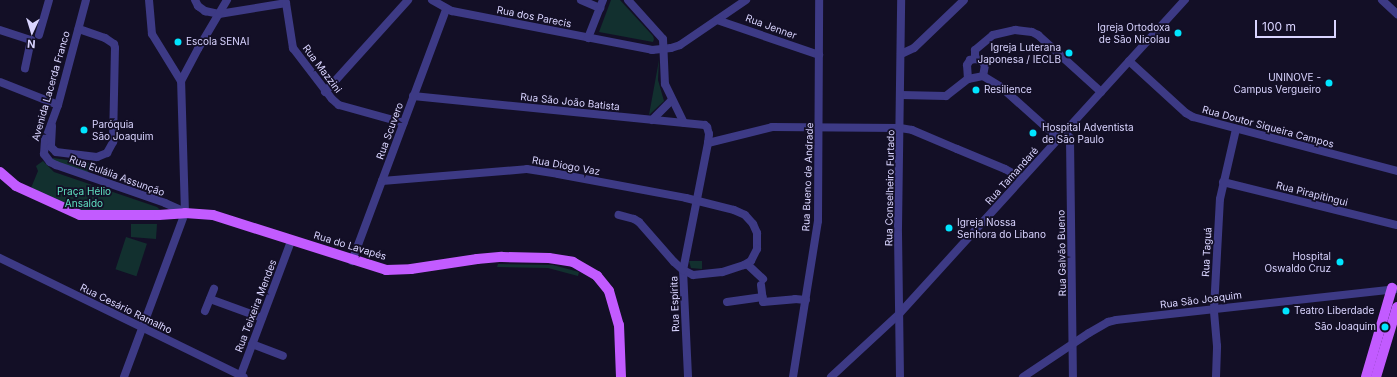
<!DOCTYPE html>
<html>
<head>
<meta charset="utf-8">
<style>
	body { margin:0 }
	#map { position:relative; width:1397px; height:377px; overflow:hidden; background:#130f26; font-family:Inter,sans-serif }
	div>[style] { position:absolute }
	[style*='--x'] { left:calc(var(--x)*1px); top:calc(var(--y)*1px); width:calc(var(--w)*1px); rotate:calc(var(--a)*1deg) }
	.green>* { inset:0; background:#12302f; transform-origin:0 0 }
	.minor>* { height:8px; margin:-4px; padding:0 4px; transform-origin:4px; border-radius:4px; background:#3d3a85 }
	.major>* { height:10px; margin:-5px; padding:0 5px; transform-origin:5px; border-radius:5px; background:#c25bff }
	.dots>* { width:11px; height:11px; translate:-50% -50%; box-sizing:border-box; border:2px solid #130f26; border-radius:50% }
	span { translate:-50% -50%; white-space:nowrap; text-align:center; line-height:1.15; -webkit-text-stroke:3.5px #130f26; paint-order:stroke }
	.street-label { font-size:10px; color:#d9d4ff }
	.poi-label { font-size:10px; color:#d9d4ff }
	.right { translate:-100% -50%; text-align:right }
	.left { translate:0 -50%; text-align:left }
	.park-label { font-size:10px; color:#5fe0c0 }
	.north { position:absolute; left:12px; top:12px; width:40px; height:40px; -webkit-text-stroke:3px #130f26; paint-order:stroke; rotate:184deg; font-size:11px; font-weight:700; line-height:16px; text-align:center; color:#d9d4ff }
	.north::after { content:''; display:block; margin:auto; width:14px; height:18px; background:#d9d4ff; clip-path:polygon(50% 0,100% 100%,50% 72%,0 100%) }
	.scale { position:absolute; left:1255px; top:20px; width:81px; height:18px; box-sizing:border-box; border:2px solid #d9d4ff; border-top:0; padding-left:5px; font-size:12px; line-height:14px; white-space:nowrap; color:#d9d4ff; -webkit-text-stroke:3px #130f26; paint-order:stroke }
</style>
</head>
<body>
<div id="map">
	<div class="green">
		<i style="clip-path:polygon(611px 0,620px 0,653px 36px,654px 39px,653px 42px,599px 32px)"></i>
		<i style="clip-path:polygon(659px 60px,658px 80px,664px 101px,649px 115px)"></i>
		<i style="clip-path:polygon(53px 158px,89px 163px,88px 175px,52px 161px)"></i>
		<i style="clip-path:polygon(43px 161px,54px 172px,157px 207px,161px 211px,81px 211px,31px 188px,38px 171px,36px 166px)"></i>
		<i style="clip-path:polygon(131px 224px,157px 224px,156px 239px,131px 237px)"></i>
		<i style="left:126px;top:237px;width:22px;height:34px;rotate:18deg"></i>
		<i style="clip-path:polygon(689px 261px,702px 261px,702px 269px,691px 268px)"></i>
		<i style="clip-path:polygon(498px 264px,553px 265px,579px 272px,578px 276px,548px 268px,497px 267px)"></i>
	</div>
	<div class="minor">
		<i style="--x:86;--y:0;--w:109;--a:104.9"></i>
		<i style="--x:58;--y:105;--w:37;--a:110"></i>
		<i style="--x:45;--y:140;--w:14;--a:94"></i>
		<i style="--x:44;--y:154;--w:10;--a:53"></i>
		<i style="--x:50;--y:162;--w:7;--a:27"></i>
		<i style="--x:56;--y:165;--w:115;--a:19.2"></i>
		<i style="--x:165;--y:203;--w:22;--a:24"></i>
		<i style="--x:149;--y:0;--w:34;--a:85"></i>
		<i style="--x:152;--y:34;--w:55;--a:58.3"></i>
		<i style="--x:195;--y:0;--w:7;--a:63"></i>
		<i style="--x:198;--y:6;--w:9;--a:36"></i>
		<i style="--x:205;--y:11;--w:14;--a:12"></i>
		<i style="--x:219;--y:14;--w:68;--a:-9.3"></i>
		<i style="--x:432;--y:0;--w:23;--a:29"></i>
		<i style="--x:452;--y:11;--w:204;--a:11"></i>
		<i style="--x:652;--y:50;--w:19;--a:-6"></i>
		<i style="--x:671;--y:48;--w:9;--a:-18"></i>
		<i style="--x:680;--y:45;--w:80;--a:-34.3"></i>
		<i style="--x:581;--y:0;--w:21;--a:23"></i>
		<i style="--x:628;--y:0;--w:52;--a:48.1"></i>
		<i style="--x:663;--y:39;--w:45;--a:87.5"></i>
		<i style="--x:665;--y:84;--w:43;--a:64"></i>
		<i style="--x:1382;--y:0;--w:21;--a:43"></i>
		<i style="--x:286;--y:3;--w:46;--a:81.2"></i>
		<i style="--x:293;--y:48;--w:64;--a:52.6"></i>
		<i style="--x:332;--y:99;--w:9;--a:41"></i>
		<i style="--x:339;--y:105;--w:67;--a:15.5"></i>
		<i style="--x:717;--y:20;--w:108;--a:18.9"></i>
		<i style="--x:0;--y:30;--w:33;--a:18"></i>
		<i style="--x:31;--y:40;--w:29;--a:102"></i>
		<i style="--x:39;--y:35;--w:36;--a:-74"></i>
		<i style="--x:588;--y:38;--w:41;--a:-68.5"></i>
		<i style="--x:901;--y:54;--w:14;--a:-25"></i>
		<i style="--x:914;--y:48;--w:69;--a:-43.8"></i>
		<i style="--x:975;--y:59;--w:9;--a:-90"></i>
		<i style="--x:975;--y:50;--w:23;--a:-40"></i>
		<i style="--x:993;--y:35;--w:23;--a:-13"></i>
		<i style="--x:1015;--y:30;--w:17;--a:7"></i>
		<i style="--x:1032;--y:32;--w:7;--a:27"></i>
		<i style="--x:1038;--y:35;--w:85;--a:42.1"></i>
		<i style="--x:975;--y:59;--w:6;--a:9"></i>
		<i style="--x:981;--y:60;--w:6;--a:51"></i>
		<i style="--x:985;--y:65;--w:11;--a:100"></i>
		<i style="--x:1129;--y:61;--w:77;--a:42.4"></i>
		<i style="--x:1186;--y:113;--w:8;--a:30"></i>
		<i style="--x:1193;--y:117;--w:211;--a:14.8"></i>
		<i style="--x:968;--y:79;--w:14;--a:-94"></i>
		<i style="--x:967;--y:65;--w:6;--a:-59"></i>
		<i style="--x:970;--y:60;--w:5;--a:-11"></i>
		<i style="--x:0;--y:82;--w:62;--a:21.6"></i>
		<i style="--x:325;--y:92;--w:124;--a:-47.9"></i>
		<i style="--x:901;--y:95;--w:45;--a:1.3"></i>
		<i style="--x:946;--y:96;--w:28;--a:-38"></i>
		<i style="--x:968;--y:79;--w:15;--a:-11"></i>
		<i style="--x:983;--y:76;--w:21;--a:31"></i>
		<i style="--x:1001;--y:87;--w:78;--a:41.9"></i>
		<i style="--x:413;--y:96;--w:293;--a:5.7"></i>
		<i style="--x:705;--y:125;--w:3;--a:45"></i>
		<i style="--x:707;--y:127;--w:7;--a:74"></i>
		<i style="--x:709;--y:134;--w:9;--a:96"></i>
		<i style="--x:708;--y:143;--w:129;--a:101.1"></i>
		<i style="--x:683;--y:270;--w:107;--a:87.3"></i>
		<i style="--x:652;--y:120;--w:28;--a:-45"></i>
		<i style="--x:52;--y:126;--w:21;--a:93"></i>
		<i style="--x:51;--y:147;--w:7;--a:45"></i>
		<i style="--x:56;--y:152;--w:41;--a:7"></i>
		<i style="--x:97;--y:157;--w:11;--a:-22"></i>
		<i style="--x:107;--y:153;--w:13;--a:-61"></i>
		<i style="--x:113;--y:142;--w:94;--a:-88.8"></i>
		<i style="--x:115;--y:48;--w:4;--a:-104"></i>
		<i style="--x:114;--y:44;--w:11;--a:-146"></i>
		<i style="--x:105;--y:38;--w:28;--a:-161"></i>
		<i style="--x:1065;--y:132;--w:8;--a:50"></i>
		<i style="--x:1070;--y:138;--w:239;--a:89.3"></i>
		<i style="--x:708;--y:143;--w:66;--a:-14"></i>
		<i style="--x:772;--y:127;--w:128;--a:0.4"></i>
		<i style="--x:900;--y:128;--w:12;--a:9"></i>
		<i style="--x:912;--y:130;--w:49;--a:22.9"></i>
		<i style="--x:957;--y:149;--w:52;--a:22.6"></i>
		<i style="--x:1005;--y:169;--w:19;--a:28"></i>
		<i style="--x:382;--y:181;--w:145;--a:-4.7"></i>
		<i style="--x:527;--y:169;--w:31;--a:9"></i>
		<i style="--x:558;--y:174;--w:130;--a:10.6"></i>
		<i style="--x:686;--y:198;--w:49;--a:14"></i>
		<i style="--x:734;--y:210;--w:12;--a:24"></i>
		<i style="--x:745;--y:215;--w:12;--a:48"></i>
		<i style="--x:753;--y:224;--w:10;--a:66"></i>
		<i style="--x:757;--y:233;--w:16;--a:90"></i>
		<i style="--x:757;--y:249;--w:13;--a:117"></i>
		<i style="--x:751;--y:261;--w:8;--a:150"></i>
		<i style="--x:744;--y:265;--w:23;--a:162"></i>
		<i style="--x:722;--y:272;--w:29;--a:174"></i>
		<i style="--x:693;--y:275;--w:11;--a:-153"></i>
		<i style="--x:683;--y:270;--w:12;--a:-138"></i>
		<i style="--x:674;--y:262;--w:53;--a:-131.2"></i>
		<i style="--x:639;--y:222;--w:6;--a:-149"></i>
		<i style="--x:634;--y:219;--w:16;--a:-165"></i>
		<i style="--x:1223;--y:182;--w:179;--a:13.9"></i>
		<i style="--x:0;--y:258;--w:271;--a:26"></i>
		<i style="--x:352;--y:261;--w:269;--a:-69.5"></i>
		<i style="--x:747;--y:264;--w:22;--a:43"></i>
		<i style="--x:761;--y:285;--w:17;--a:83"></i>
		<i style="--x:763;--y:302;--w:32;--a:-5"></i>
		<i style="--x:795;--y:299;--w:11;--a:5"></i>
		<i style="--x:210;--y:299;--w:55;--a:20.1"></i>
		<i style="--x:727;--y:302;--w:36;--a:-8"></i>
		<i style="--x:205;--y:311;--w:24;--a:-68"></i>
		<i style="--x:252;--y:344;--w:33;--a:21"></i>
		<i style="--x:124;--y:377;--w:175;--a:-69.6"></i>
		<i style="--x:185;--y:213;--w:132;--a:-91.7"></i>
		<i style="--x:181;--y:81;--w:36;--a:-62"></i>
		<i style="--x:198;--y:49;--w:57;--a:-59.4"></i>
		<i style="--x:240;--y:377;--w:145;--a:-69.4"></i>
		<i style="--x:793;--y:377;--w:158;--a:-80.9"></i>
		<i style="--x:818;--y:221;--w:221;--a:-89.7"></i>
		<i style="--x:831;--y:377;--w:93;--a:-42.8"></i>
		<i style="--x:899;--y:314;--w:425;--a:-47.7"></i>
		<i style="--x:900;--y:377;--w:150;--a:-90.8"></i>
		<i style="--x:898;--y:227;--w:227;--a:-89.2"></i>
		<i style="--x:1023;--y:377;--w:79;--a:-33.7"></i>
		<i style="--x:1089;--y:333;--w:22;--a:-30"></i>
		<i style="--x:1108;--y:322;--w:8;--a:-14"></i>
		<i style="--x:1116;--y:320;--w:283;--a:-6.3"></i>
		<i style="--x:1216;--y:377;--w:31;--a:-88"></i>
		<i style="--x:1217;--y:346;--w:37;--a:-95"></i>
		<i style="--x:1214;--y:309;--w:110;--a:-86.9"></i>
		<i style="--x:1220;--y:199;--w:72;--a:-77.1"></i>
	</div>
	<div class="major">
		<i style="--x:0;--y:172;--w:21;--a:41"></i>
		<i style="--x:16;--y:186;--w:70;--a:24.4"></i>
		<i style="--x:80;--y:215;--w:79;--a:0"></i>
		<i style="--x:159;--y:215;--w:26;--a:-4"></i>
		<i style="--x:185;--y:213;--w:28;--a:4"></i>
		<i style="--x:213;--y:215;--w:182;--a:17.6"></i>
		<i style="--x:386;--y:270;--w:25;--a:-2"></i>
		<i style="--x:411;--y:269;--w:67;--a:-8.6"></i>
		<i style="--x:477;--y:259;--w:25;--a:-5"></i>
		<i style="--x:502;--y:257;--w:47;--a:1.2"></i>
		<i style="--x:549;--y:258;--w:24;--a:9"></i>
		<i style="--x:573;--y:262;--w:28;--a:30"></i>
		<i style="--x:597;--y:276;--w:19;--a:51"></i>
		<i style="--x:609;--y:291;--w:35;--a:74"></i>
		<i style="--x:619;--y:325;--w:52;--a:87.8"></i>
		<i style="--x:1366;--y:377;--w:93;--a:-73.7"></i>
		<i style="--x:1376;--y:377;--w:73;--a:-73.3"></i>
	</div>
	<div class="dots">
		<i style="left:1178px;top:33px;background:#00e5ff"></i>
		<i style="left:178px;top:42px;background:#00e5ff"></i>
		<i style="left:1069px;top:53px;background:#00e5ff"></i>
		<i style="left:1329px;top:83px;background:#00e5ff"></i>
		<i style="left:976px;top:90px;background:#00e5ff"></i>
		<i style="left:84px;top:130px;background:#00e5ff"></i>
		<i style="left:1033px;top:133px;background:#00e5ff"></i>
		<i style="left:949px;top:228px;background:#00e5ff"></i>
		<i style="left:1340px;top:262px;background:#00e5ff"></i>
		<i style="left:1286px;top:311px;background:#00e5ff"></i>
		<i style="left:1385px;top:327px;background:#00e5ff"></i>
	</div>
	<div class="street-label">
		<span style="left:534px;top:17px;rotate:11deg">Rua dos Parecis</span>
		<span style="left:771px;top:27px;rotate:20deg">Rua Jenner</span>
		<span style="left:322px;top:69px;rotate:53deg">Rua Mazzini</span>
		<span style="left:51px;top:86px;rotate:-74deg">Avenida Lacerda Franco</span>
		<span style="left:570px;top:102px;rotate:6deg">Rua São João Batista</span>
		<span style="left:1268px;top:127px;rotate:15deg">Rua Doutor Siqueira Campos</span>
		<span style="left:390px;top:131px;rotate:-70deg">Rua Scuvero</span>
		<span style="left:566px;top:166px;rotate:10deg">Rua Diogo Vaz</span>
		<span style="left:117px;top:176px;rotate:20deg">Rua Eulália Assunção</span>
		<span style="left:1012px;top:176px;rotate:-48deg">Rua Tamandaré</span>
		<span style="left:808px;top:177px;rotate:-88deg">Rua Bueno de Andrade</span>
		<span style="left:890px;top:188px;rotate:-89deg">Rua Conselheiro Furtado</span>
		<span style="left:1312px;top:194px;rotate:14deg">Rua Pirapitingui</span>
		<span style="left:350px;top:246px;rotate:17deg">Rua do Lavapés</span>
		<span style="left:1207px;top:252px;rotate:-87deg">Rua Taguá</span>
		<span style="left:1062px;top:253px;rotate:-91deg">Rua Galvão Bueno</span>
		<span style="left:1201px;top:300px;rotate:-7deg">Rua São Joaquim</span>
		<span style="left:675px;top:304px;rotate:-92deg">Rua Espírita</span>
		<span style="left:256px;top:306px;rotate:-69deg">Rua Teixeira Mendes</span>
		<span style="left:126px;top:309px;rotate:26deg">Rua Cesário Ramalho</span>
	</div>
	<div class="poi-label">
		<span class="right" style="left:1170px;top:33px">Igreja Ortodoxa<br>de São Nicolau</span>
		<span class="left" style="left:186px;top:42px">Escola SENAI</span>
		<span class="right" style="left:1061px;top:53px">Igreja Luterana<br>Japonesa / IECLB</span>
		<span class="right" style="left:1321px;top:83px">UNINOVE -<br>Campus Vergueiro</span>
		<span class="left" style="left:984px;top:90px">Resilience</span>
		<span class="left" style="left:92px;top:130px">Paróquia<br>São Joaquim</span>
		<span class="left" style="left:1042px;top:133px">Hospital Adventista<br>de São Paulo</span>
		<span class="left" style="left:957px;top:228px">Igreja Nossa<br>Senhora do Libano</span>
		<span class="right" style="left:1331px;top:262px">Hospital<br>Oswaldo Cruz</span>
		<span class="left" style="left:1294px;top:311px">Teatro Liberdade</span>
		<span class="right" style="left:1376px;top:327px">São Joaquim</span>
	</div>
	<div class="park-label">
		<span style="left:84px;top:197px">Praça Hélio<br>Ansaldo</span>
	</div>
	<div class="north">N</div>
	<div class="scale">100 m</div>
</div>
</body>
</html>
